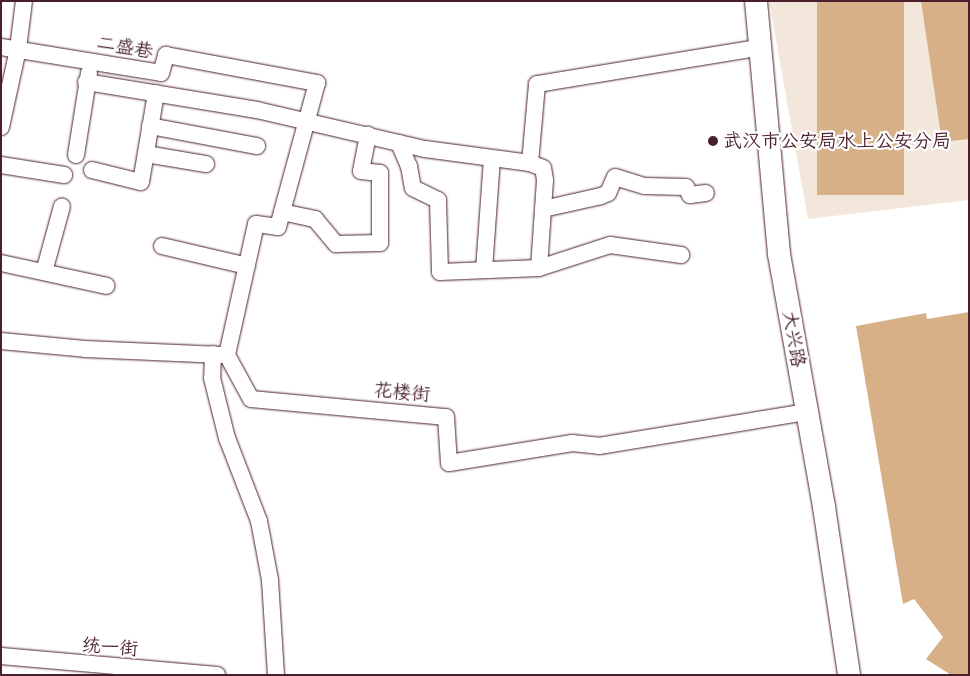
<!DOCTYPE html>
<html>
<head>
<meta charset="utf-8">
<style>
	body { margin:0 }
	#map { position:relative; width:970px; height:676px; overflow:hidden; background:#fff; font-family:"Patrick Hand","LXGW WenKai TC",sans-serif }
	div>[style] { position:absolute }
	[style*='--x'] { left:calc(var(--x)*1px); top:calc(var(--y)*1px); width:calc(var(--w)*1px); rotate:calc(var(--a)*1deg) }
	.built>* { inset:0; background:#f3e7db }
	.building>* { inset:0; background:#d7b088; transform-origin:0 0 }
	.roads { filter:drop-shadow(0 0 1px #4a1f2b) drop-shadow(0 0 1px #4a1f2b) }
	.street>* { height:16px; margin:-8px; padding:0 8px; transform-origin:8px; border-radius:8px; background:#fff }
	.secondary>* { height:22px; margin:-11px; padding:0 11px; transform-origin:11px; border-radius:11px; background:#fff }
	.dots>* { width:14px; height:14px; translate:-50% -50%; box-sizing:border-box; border:2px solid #fff; border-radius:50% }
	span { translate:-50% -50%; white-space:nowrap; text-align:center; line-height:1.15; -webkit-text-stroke:4.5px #fff; paint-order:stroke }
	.street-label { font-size:19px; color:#4a1f2b }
	.poi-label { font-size:19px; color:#4a1f2b }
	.left { translate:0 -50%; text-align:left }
	.frame { position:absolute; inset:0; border:2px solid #4a1f2b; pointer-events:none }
</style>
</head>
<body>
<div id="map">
	<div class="built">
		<i style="clip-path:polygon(769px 1px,969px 1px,969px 200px,808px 219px)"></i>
	</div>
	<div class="building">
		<i style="left:817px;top:1px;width:87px;height:194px"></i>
		<i style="clip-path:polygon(921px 1px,969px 1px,969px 139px,942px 142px)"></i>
		<i style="clip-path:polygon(969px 312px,969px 675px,951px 675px,926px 659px,943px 637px,914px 599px,903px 604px,856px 326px,926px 313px,927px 319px)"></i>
	</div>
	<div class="roads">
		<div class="street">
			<i style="--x:1;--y:47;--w:162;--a:9.2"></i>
			<i style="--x:161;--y:73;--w:19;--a:-74"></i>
			<i style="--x:166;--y:55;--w:154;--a:10.5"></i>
			<i style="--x:317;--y:83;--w:149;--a:105.2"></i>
			<i style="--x:278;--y:227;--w:22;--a:-172"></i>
			<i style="--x:256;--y:224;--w:134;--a:102.5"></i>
			<i style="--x:86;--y:82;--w:173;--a:9.3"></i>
			<i style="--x:257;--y:110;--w:172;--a:13.1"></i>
			<i style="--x:425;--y:149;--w:106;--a:7.6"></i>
			<i style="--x:530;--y:163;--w:79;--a:-84.9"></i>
			<i style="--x:537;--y:84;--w:228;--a:-9.3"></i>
			<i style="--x:150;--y:126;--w:109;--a:10.6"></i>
			<i style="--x:1;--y:127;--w:80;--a:-77.7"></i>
			<i style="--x:18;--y:49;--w:48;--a:-82.9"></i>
			<i style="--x:399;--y:143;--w:25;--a:67"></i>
			<i style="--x:409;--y:166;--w:22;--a:80"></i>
			<i style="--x:413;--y:188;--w:28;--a:26"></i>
			<i style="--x:438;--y:200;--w:72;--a:88.4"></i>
			<i style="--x:440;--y:272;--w:99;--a:-2.3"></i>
			<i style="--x:539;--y:268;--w:88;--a:-86.1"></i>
			<i style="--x:545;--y:180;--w:12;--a:-99"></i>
			<i style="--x:543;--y:168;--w:14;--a:-159"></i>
			<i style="--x:146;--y:154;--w:61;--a:9.5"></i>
			<i style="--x:76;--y:155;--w:83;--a:-81"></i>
			<i style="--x:1;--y:165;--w:64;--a:9"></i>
			<i style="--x:92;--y:170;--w:50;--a:13.8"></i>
			<i style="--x:141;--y:182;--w:90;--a:-80.4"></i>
			<i style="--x:543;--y:209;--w:59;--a:-12.6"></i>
			<i style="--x:601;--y:196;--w:8;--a:-23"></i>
			<i style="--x:608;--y:193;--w:17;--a:-66"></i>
			<i style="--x:615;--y:177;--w:31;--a:17"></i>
			<i style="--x:645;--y:186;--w:41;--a:1.4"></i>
			<i style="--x:686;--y:187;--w:9;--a:63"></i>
			<i style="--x:690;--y:195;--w:16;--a:-7"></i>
			<i style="--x:282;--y:212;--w:34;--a:12"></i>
			<i style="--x:315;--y:219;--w:33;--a:50"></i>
			<i style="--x:336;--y:244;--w:44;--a:-1.3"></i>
			<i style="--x:380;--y:243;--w:70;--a:-90"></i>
			<i style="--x:380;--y:173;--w:19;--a:-174"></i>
			<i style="--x:361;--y:171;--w:37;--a:-79"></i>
			<i style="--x:162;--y:246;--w:87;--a:13.2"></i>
			<i style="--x:1;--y:263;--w:108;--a:12.2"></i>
			<i style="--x:539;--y:268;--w:75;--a:-17.9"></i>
			<i style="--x:610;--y:245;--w:72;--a:8"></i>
			<i style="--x:484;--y:270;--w:112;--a:-85.9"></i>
			<i style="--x:44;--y:272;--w:68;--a:-74.7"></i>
			<i style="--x:1;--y:341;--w:84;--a:5.4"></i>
			<i style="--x:85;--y:349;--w:137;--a:2.5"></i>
			<i style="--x:213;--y:354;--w:24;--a:92"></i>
			<i style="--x:212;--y:378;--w:62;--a:76"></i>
			<i style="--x:227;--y:438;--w:89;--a:68.9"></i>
			<i style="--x:259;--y:521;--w:60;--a:79.4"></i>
			<i style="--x:270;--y:580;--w:95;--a:86.4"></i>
			<i style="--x:227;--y:355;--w:50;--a:61.4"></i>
			<i style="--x:251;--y:399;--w:196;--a:5.3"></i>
			<i style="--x:446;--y:417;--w:46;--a:86.3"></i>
			<i style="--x:449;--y:463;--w:125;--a:-9.2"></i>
			<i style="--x:572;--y:443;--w:27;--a:6"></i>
			<i style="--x:599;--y:446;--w:211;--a:-9.3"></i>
			<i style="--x:1;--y:656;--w:217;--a:5"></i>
		</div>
		<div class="secondary">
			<i style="--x:756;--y:1;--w:254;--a:84.8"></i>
			<i style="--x:779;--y:254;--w:257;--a:79.9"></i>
			<i style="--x:824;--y:507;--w:170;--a:81.5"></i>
		</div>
	</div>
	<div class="dots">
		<i style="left:713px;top:141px;background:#4a1f2b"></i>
	</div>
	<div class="street-label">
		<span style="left:125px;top:47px;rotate:10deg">二盛巷</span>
		<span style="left:794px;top:339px;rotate:80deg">大兴路</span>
		<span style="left:402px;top:392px;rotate:5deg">花楼街</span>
		<span style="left:110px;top:647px;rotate:4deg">统一街</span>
	</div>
	<div class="poi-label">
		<span class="left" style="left:723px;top:141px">武汉市公安局水上公安分局</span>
	</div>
	<div class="frame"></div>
</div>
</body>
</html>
